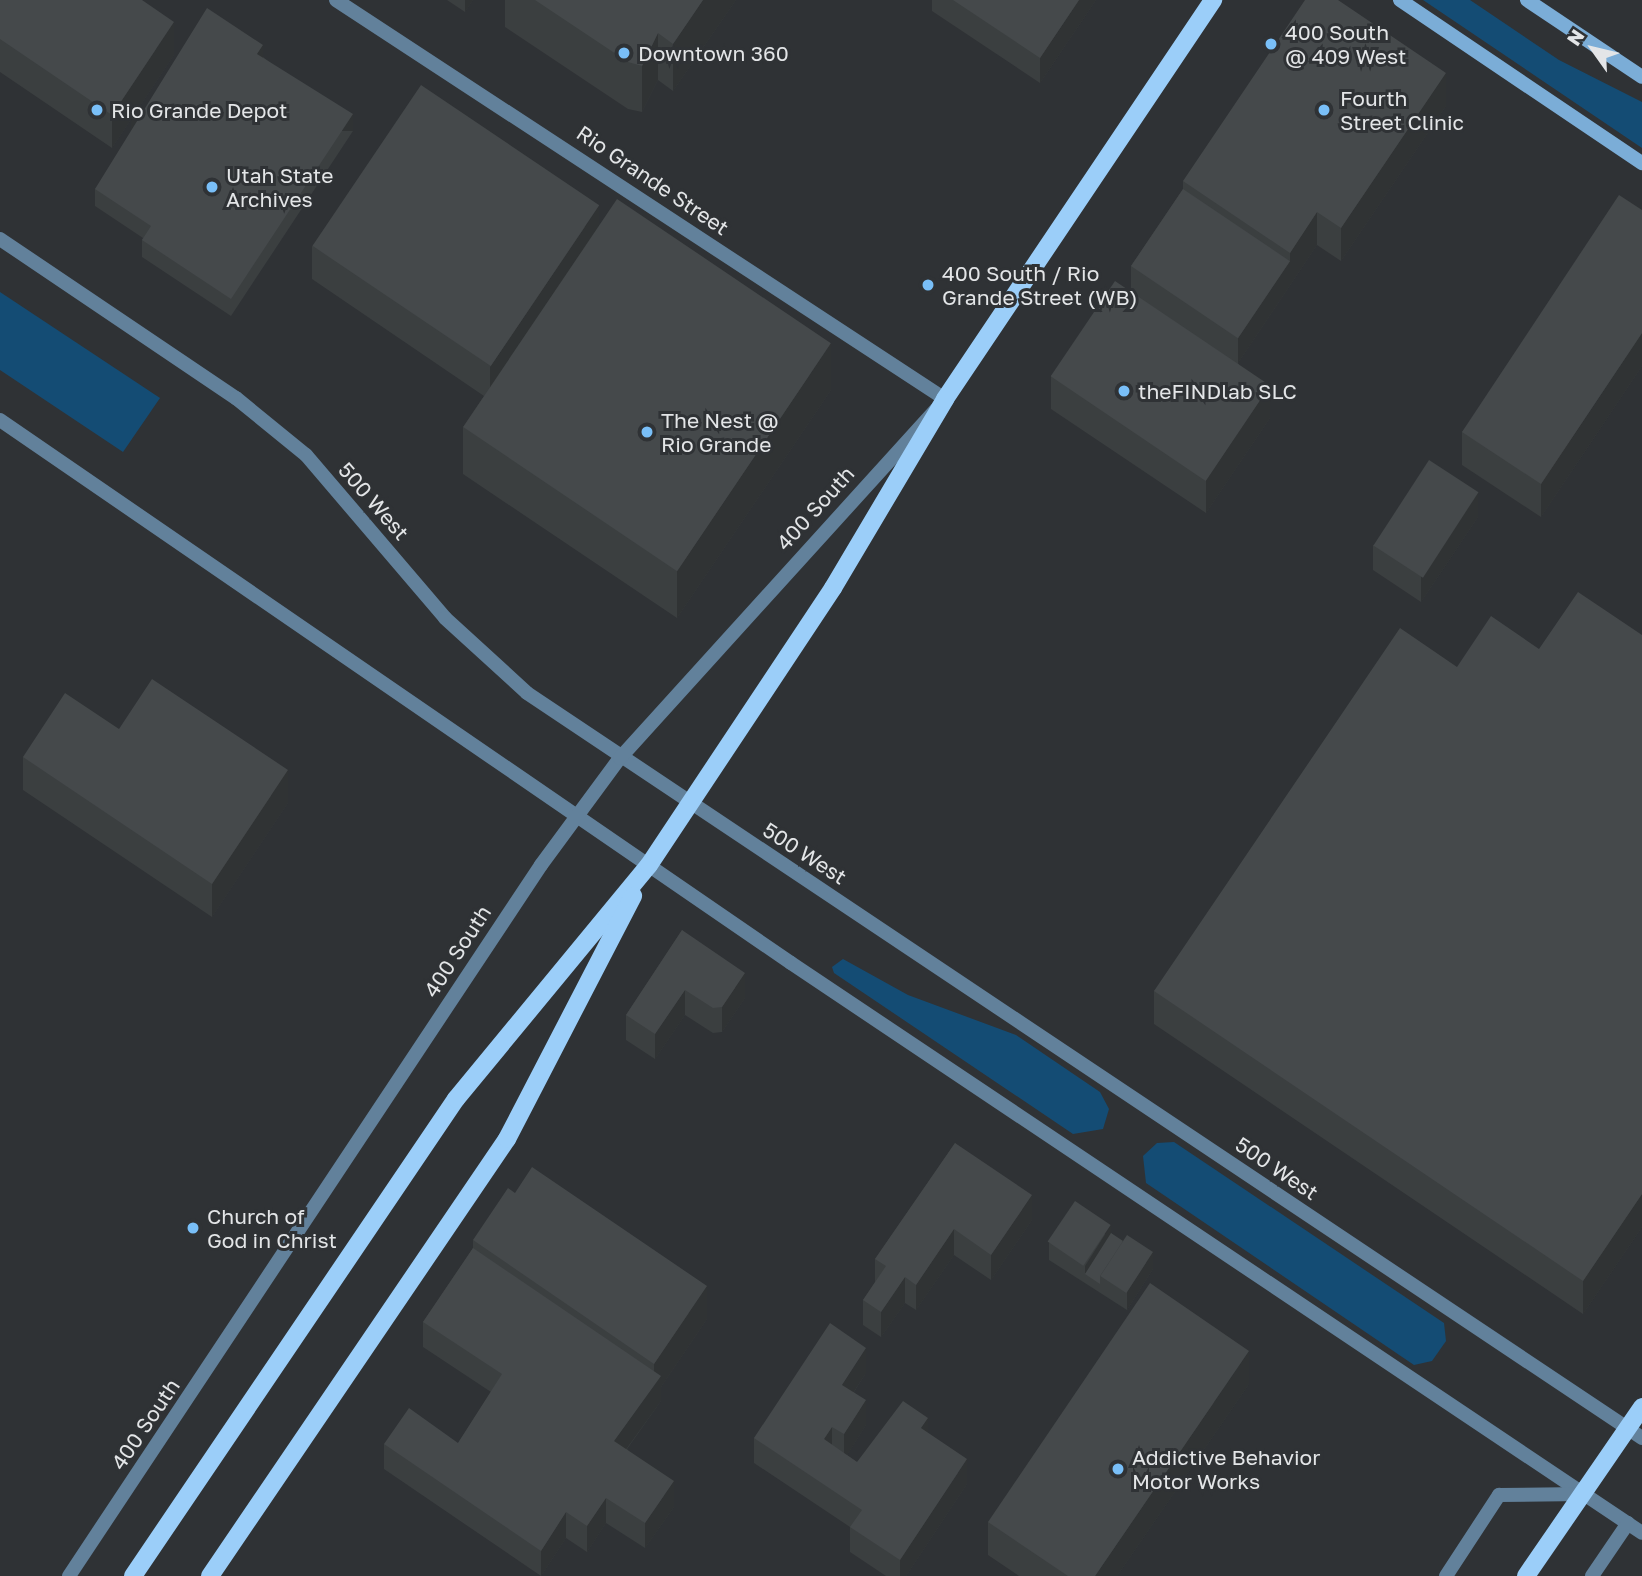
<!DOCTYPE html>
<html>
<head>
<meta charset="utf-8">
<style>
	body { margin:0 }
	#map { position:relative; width:1642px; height:1576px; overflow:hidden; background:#2f3235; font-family:"Golos Text",sans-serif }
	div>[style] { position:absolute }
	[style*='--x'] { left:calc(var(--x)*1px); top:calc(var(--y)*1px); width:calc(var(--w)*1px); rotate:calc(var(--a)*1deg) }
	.green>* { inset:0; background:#144c74 }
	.street>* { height:14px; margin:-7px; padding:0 7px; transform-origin:7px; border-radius:7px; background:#62819b }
	.secondary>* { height:14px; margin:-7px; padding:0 7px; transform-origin:7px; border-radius:7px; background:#7badd7 }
	.primary>* { height:18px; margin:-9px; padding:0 9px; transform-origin:9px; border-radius:9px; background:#9bcef9 }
	.wall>* { inset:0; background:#3b3f40 }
	.shaded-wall>* { inset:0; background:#303334; transform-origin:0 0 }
	.building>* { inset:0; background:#45494b; transform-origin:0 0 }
	.dots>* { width:19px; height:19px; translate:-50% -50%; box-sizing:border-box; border:4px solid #2f3235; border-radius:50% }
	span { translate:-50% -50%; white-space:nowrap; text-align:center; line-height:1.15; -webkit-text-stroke:6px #2f3235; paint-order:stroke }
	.poi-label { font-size:21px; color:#e3e5e7 }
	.left { translate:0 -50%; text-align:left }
	.street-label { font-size:21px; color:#e3e5e7 }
	.north { position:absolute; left:1558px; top:14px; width:70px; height:70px; -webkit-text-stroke:5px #2f3235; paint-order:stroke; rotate:304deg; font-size:19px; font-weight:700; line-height:28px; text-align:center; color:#e3e5e7 }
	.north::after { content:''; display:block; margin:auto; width:24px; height:32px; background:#e3e5e7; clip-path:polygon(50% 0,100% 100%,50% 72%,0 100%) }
</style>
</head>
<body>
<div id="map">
	<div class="green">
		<i style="clip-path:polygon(1423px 0,1470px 0,1559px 60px,1642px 102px,1642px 148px)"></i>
		<i style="clip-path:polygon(0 292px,160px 398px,123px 452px,0 370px)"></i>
		<i style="clip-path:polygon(843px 959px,908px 995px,1016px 1035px,1100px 1092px,1109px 1109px,1103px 1129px,1073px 1134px,834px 973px,832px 967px)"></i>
		<i style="clip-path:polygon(1174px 1142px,1444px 1323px,1446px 1341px,1432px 1361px,1414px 1365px,1146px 1183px,1143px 1156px,1157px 1143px)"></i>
	</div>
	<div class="street">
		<i style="--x:0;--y:239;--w:285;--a:34"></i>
		<i style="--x:236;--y:398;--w:90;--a:39.2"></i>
		<i style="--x:306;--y:455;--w:214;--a:49.5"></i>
		<i style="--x:445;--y:618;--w:111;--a:42.4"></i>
		<i style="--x:527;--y:693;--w:1341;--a:33.75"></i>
		<i style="--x:0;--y:420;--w:959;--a:34.47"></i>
		<i style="--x:791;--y:963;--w:1024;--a:33.81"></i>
		<i style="--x:69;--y:1576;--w:853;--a:-56.42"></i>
		<i style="--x:541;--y:865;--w:133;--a:-53.6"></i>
		<i style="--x:620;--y:758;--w:484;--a:-47.8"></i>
		<i style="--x:945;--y:399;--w:728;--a:-146.77"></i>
		<i style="--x:1446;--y:1576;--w:97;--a:-56.8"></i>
		<i style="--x:1499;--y:1495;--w:84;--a:-0.7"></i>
		<i style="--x:1592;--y:1576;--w:64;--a:-55.8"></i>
	</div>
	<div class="secondary">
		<i style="--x:1400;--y:0;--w:292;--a:34"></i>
		<i style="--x:1527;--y:0;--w:138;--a:33.8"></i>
	</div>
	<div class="primary">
		<i style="--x:133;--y:1576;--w:576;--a:-55.9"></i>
		<i style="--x:456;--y:1099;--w:303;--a:-50.5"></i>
		<i style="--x:649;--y:865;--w:333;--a:-56.4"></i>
		<i style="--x:833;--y:588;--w:220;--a:-59.3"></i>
		<i style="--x:945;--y:399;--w:481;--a:-56.1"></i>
		<i style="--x:210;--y:1576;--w:528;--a:-55.8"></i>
		<i style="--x:507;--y:1139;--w:274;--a:-62.6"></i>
		<i style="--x:1526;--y:1576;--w:205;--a:-55.5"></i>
	</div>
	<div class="wall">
		<i style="clip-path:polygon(0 0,174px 55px,112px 148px,0 72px)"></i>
		<i style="clip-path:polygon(447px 0,473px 0,465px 12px)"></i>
		<i style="clip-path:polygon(505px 0,736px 0,673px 91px,658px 80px,642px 112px,628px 109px,505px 27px)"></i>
		<i style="clip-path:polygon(932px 0,1096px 0,1040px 83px,932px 11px)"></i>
		<i style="clip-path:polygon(263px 57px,353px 131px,231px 316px,142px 257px,142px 240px,143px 238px,95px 206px,95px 189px)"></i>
		<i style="clip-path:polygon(1446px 106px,1341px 261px,1317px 245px,1238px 363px,1270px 418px,1206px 513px,1051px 409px,1051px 376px,1131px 291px,1131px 266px,1183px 189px,1183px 181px)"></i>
		<i style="clip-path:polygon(1642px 210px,1642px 366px,1541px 517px,1462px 465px,1462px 432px)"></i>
		<i style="clip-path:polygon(599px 226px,831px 390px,677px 618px,463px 474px,463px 427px,484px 396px,312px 279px,312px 246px)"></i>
		<i style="clip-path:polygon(1478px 517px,1421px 602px,1373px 570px,1373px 545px)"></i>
		<i style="clip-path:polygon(1642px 635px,1642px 1227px,1583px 1314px,1154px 1024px,1154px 991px,1457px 667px,1539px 649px)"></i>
		<i style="clip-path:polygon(119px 729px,288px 803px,212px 917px,23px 790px,23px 757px)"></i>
		<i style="clip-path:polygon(682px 930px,745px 998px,722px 1032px,713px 1033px,685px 1015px,655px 1059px,626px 1040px,626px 1015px)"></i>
		<i style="clip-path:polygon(955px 1143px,1032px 1220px,991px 1280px,954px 1255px,916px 1310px,905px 1303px,881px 1337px,863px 1325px,863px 1300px,875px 1282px,875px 1259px)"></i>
		<i style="clip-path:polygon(1111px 1233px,1153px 1269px,1127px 1310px,1049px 1260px,1049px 1243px)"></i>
		<i style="clip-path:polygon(473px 1240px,707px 1319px,661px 1387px,661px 1401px,627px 1449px,674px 1507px,645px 1548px,606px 1523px,587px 1552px,566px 1538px,541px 1576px,384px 1469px,384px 1444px,458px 1443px,491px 1392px,423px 1347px,423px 1322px,473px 1248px)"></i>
		<i style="clip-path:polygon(866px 1373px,854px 1392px,866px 1425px,847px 1455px,857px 1462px,928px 1433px,967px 1484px,906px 1576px,886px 1576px,850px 1552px,850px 1527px,754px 1463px,754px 1438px)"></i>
		<i style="clip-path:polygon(1249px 1384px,1117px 1576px,1019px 1576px,988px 1555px,988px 1522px)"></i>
	</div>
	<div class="shaded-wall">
		<i style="clip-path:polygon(465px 0,473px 0,465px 12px)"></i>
		<i style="clip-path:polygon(703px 0,736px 0,673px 91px,673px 44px)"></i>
		<i style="clip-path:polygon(1079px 0,1096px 0,1040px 83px,1040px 58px)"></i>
		<i style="clip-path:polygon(174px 22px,174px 55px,112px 148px,112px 115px)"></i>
		<i style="clip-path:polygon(658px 33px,658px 80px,642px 112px,642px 66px)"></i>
		<i style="clip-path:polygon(263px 45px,263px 62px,257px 54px)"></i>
		<i style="clip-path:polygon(1446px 73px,1446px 106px,1341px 261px,1341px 228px)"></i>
		<i style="left:353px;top:114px;width:17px;height:222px;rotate:90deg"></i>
		<i style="clip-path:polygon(599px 206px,599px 239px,490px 400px,490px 367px)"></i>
		<i style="clip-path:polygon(1317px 212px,1317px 245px,1238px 363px,1238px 338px,1290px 261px,1290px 253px)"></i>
		<i style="clip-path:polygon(1642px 333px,1642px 366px,1541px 517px,1541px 484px)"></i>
		<i style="clip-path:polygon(831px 343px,831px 390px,677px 618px,677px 571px)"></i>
		<i style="clip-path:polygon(1270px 385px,1270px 418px,1206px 513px,1206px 480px)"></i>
		<i style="clip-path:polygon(1478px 492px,1478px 517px,1421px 602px,1421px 577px)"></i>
		<i style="clip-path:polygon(288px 770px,288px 803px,212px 917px,212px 884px)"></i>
		<i style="clip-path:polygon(745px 973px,745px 998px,722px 1032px,722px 1007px)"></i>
		<i style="clip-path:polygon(685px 990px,685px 1015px,655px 1059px,655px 1034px)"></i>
		<i style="clip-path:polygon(1642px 1194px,1642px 1227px,1583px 1314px,1583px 1281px)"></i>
		<i style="clip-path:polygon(1032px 1195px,1032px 1220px,991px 1280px,991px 1255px)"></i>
		<i style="clip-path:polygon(1111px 1225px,1111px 1242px,1085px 1274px,1085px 1266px)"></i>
		<i style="clip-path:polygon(954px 1229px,954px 1255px,916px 1310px,916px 1285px)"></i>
		<i style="clip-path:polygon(1153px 1252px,1153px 1269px,1127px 1310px,1127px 1292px)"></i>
		<i style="clip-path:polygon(905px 1277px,905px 1303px,881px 1337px,881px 1312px)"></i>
		<i style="clip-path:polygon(707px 1286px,707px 1319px,661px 1387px,661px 1401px,614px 1466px,614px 1441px,654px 1385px,654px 1364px)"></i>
		<i style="clip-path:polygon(866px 1348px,866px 1373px,842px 1410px,842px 1385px)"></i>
		<i style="clip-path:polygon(1249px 1351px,1249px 1384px,1117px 1576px,1095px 1576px)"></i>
		<i style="clip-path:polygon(866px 1400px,866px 1425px,844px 1460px,844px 1434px)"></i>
		<i style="clip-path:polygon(928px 1418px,928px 1443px,921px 1428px)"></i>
		<i style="clip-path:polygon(832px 1427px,832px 1452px,824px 1439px)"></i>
		<i style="clip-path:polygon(967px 1459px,967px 1484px,906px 1576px,900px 1576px,900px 1560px)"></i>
		<i style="clip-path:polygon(674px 1481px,674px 1507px,645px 1548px,645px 1523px)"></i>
		<i style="clip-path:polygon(606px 1498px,606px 1523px,587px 1552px,587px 1526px)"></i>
		<i style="clip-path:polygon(566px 1512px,566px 1538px,541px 1576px,541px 1551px)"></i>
	</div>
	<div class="building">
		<i style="clip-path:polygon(0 0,142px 0,174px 22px,112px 115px,0 39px)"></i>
		<i style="clip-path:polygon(535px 0,703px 0,673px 44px,658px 33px,642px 66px,628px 62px)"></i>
		<i style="clip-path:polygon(953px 0,1079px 0,1040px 58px)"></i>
		<i style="clip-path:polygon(1305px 0,1338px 0,1446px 73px,1341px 228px,1317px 212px,1290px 253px,1183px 181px)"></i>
		<i style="clip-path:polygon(207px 8px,263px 45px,257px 54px,353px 114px,231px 299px,142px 240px,151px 226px,95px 189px)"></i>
		<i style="left:421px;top:85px;width:215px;height:194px;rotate:34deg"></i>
		<i style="left:1183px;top:189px;width:129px;height:93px;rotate:34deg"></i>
		<i style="clip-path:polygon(1619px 195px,1642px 210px,1642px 333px,1541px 484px,1462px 432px)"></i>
		<i style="left:617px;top:199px;width:258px;height:275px;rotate:34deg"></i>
		<i style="left:1115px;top:281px;width:187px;height:115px;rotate:34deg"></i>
		<i style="left:1429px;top:460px;width:59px;height:102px;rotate:33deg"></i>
		<i style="clip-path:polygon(1578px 592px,1642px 635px,1642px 1194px,1583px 1281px,1154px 991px,1400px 628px,1457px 667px,1491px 616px,1539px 649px)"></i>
		<i style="clip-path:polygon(152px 679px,288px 770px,212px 884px,23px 757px,65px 693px,119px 729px)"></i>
		<i style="clip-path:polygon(682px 930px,745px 973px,722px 1007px,713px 1008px,685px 990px,655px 1034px,626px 1015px)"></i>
		<i style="clip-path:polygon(955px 1143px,1032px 1195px,991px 1255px,954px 1229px,916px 1285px,905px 1277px,881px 1312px,863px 1300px,886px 1266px,875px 1259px)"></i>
		<i style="clip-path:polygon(532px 1167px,707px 1286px,654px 1364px,473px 1240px,508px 1188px,515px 1193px)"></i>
		<i style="left:1075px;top:1201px;width:43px;height:49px;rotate:34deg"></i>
		<i style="clip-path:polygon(1111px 1233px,1123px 1241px,1100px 1276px,1100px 1284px,1085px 1274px)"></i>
		<i style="left:1127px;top:1235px;width:31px;height:49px;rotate:33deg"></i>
		<i style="clip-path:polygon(473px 1248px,661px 1376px,614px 1441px,674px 1481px,645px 1523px,606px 1498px,587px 1526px,566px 1512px,541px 1551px,384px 1444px,409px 1408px,458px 1443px,502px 1374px,423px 1322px)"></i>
		<i style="clip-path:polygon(1150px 1283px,1249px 1351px,1095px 1576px,1068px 1576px,988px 1522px)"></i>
		<i style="clip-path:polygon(830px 1323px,866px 1348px,842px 1385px,866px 1400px,844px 1434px,832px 1427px,824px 1439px,857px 1462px,903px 1401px,928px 1418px,921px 1428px,967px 1459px,900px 1560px,850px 1527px,862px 1510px,754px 1438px)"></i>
	</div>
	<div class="dots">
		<i style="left:1271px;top:44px;background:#79bff8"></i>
		<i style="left:624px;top:53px;background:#79bff8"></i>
		<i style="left:97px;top:110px;background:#79bff8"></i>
		<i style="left:1324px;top:110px;background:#79bff8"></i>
		<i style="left:212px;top:187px;background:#79bff8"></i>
		<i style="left:928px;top:285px;background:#79bff8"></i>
		<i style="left:1124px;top:391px;background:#79bff8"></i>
		<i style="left:647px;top:432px;background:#79bff8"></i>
		<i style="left:193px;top:1228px;background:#79bff8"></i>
		<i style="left:1118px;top:1469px;background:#79bff8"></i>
	</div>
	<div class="poi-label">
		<span class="left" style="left:1285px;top:44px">400 South<br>@ 409 West</span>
		<span class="left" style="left:638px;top:53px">Downtown 360</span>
		<span class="left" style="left:1340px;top:110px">Fourth<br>Street Clinic</span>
		<span class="left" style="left:111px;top:110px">Rio Grande Depot</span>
		<span class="left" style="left:226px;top:187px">Utah State<br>Archives</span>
		<span class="left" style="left:942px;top:285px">400 South / Rio<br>Grande Street (WB)</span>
		<span class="left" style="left:1138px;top:391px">theFINDlab SLC</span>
		<span class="left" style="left:661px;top:432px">The Nest @<br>Rio Grande</span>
		<span class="left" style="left:207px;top:1228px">Church of<br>God in Christ</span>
		<span class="left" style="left:1132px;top:1469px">Addictive Behavior<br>Motor Works</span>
	</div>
	<div class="street-label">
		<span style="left:653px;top:180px;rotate:34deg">Rio Grande Street</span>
		<span style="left:374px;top:501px;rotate:49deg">500 West</span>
		<span style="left:815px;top:508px;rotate:-48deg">400 South</span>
		<span style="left:805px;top:853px;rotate:33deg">500 West</span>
		<span style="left:457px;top:951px;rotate:-57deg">400 South</span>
		<span style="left:1277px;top:1168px;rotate:34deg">500 West</span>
		<span style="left:145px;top:1424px;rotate:-56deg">400 South</span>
	</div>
	<div class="north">N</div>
</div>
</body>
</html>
